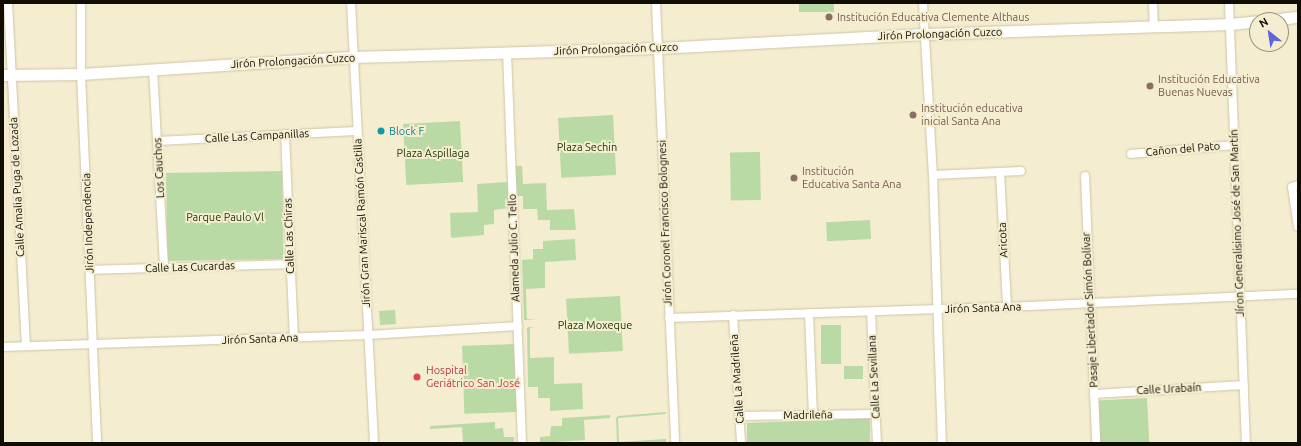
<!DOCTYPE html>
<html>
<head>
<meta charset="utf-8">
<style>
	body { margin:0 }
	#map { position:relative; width:1301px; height:446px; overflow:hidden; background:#f5edcf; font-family:Ubuntu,sans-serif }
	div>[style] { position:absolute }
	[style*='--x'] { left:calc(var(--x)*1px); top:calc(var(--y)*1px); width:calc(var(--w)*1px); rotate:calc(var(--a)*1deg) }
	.green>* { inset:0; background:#badaa5; transform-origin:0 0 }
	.roads { filter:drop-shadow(0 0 1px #cdc5a8) drop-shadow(0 0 1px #cdc5a8) }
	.street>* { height:8px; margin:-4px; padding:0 4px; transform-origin:4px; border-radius:4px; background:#fff }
	.secondary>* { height:11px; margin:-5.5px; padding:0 5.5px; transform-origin:5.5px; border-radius:5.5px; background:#fff }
	.dots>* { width:11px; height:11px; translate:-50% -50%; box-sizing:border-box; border:2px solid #f5edcf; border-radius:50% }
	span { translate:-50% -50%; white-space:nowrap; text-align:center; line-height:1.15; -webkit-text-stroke:4px #f5edcf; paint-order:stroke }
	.education-label { font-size:11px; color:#785e54 }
	.left { translate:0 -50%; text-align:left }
	.street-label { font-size:11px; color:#100d04 }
	.culture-label { font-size:11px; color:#0d838f }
	.park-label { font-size:11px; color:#1c3504 }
	.health-label { font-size:11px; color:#be3a42 }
	.frame { position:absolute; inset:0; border:4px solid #100d04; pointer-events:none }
	.north { position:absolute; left:1249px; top:12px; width:40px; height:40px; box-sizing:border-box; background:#f5edcf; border:1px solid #99937e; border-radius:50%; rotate:330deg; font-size:11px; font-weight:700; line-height:16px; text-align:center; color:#100d04 }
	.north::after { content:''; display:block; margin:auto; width:14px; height:18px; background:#5f66de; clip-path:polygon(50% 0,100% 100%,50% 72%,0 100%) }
</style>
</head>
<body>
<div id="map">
	<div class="green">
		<i style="left:799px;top:3px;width:35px;height:9px"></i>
		<i style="left:613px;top:115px;width:60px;height:55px;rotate:87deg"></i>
		<i style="left:460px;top:121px;width:61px;height:57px;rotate:87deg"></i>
		<i style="left:760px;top:152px;width:48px;height:30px;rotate:89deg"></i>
		<i style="clip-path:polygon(514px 166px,522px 166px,523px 184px,546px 183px,547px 210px,574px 209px,576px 230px,550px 230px,550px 220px,538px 220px,537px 209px,523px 209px,523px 196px,517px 196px)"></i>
		<i style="left:282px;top:171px;width:88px;height:116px;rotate:89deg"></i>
		<i style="clip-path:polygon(508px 182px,509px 208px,494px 210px,494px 224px,484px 225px,484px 235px,451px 238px,450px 213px,478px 212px,477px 184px)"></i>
		<i style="left:870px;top:220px;width:19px;height:44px;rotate:87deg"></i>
		<i style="clip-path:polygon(575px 239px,576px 260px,545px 262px,545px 288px,526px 289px,527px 319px,536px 320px,524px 320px,522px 260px,533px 259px,533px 249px,543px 249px,543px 241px)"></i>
		<i style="left:620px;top:296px;width:55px;height:54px;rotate:87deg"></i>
		<i style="left:395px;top:310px;width:14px;height:16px;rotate:86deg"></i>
		<i style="left:821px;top:325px;width:20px;height:39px"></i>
		<i style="clip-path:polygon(529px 327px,533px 327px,530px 328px,530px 358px,554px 357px,554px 384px,582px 383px,583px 409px,550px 411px,550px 398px,538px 398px,538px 387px,528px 387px,527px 328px)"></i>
		<i style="left:514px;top:344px;width:68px;height:52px;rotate:88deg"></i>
		<i style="left:844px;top:366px;width:19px;height:13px"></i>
		<i style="left:1147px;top:398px;width:45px;height:49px;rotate:87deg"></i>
		<i style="clip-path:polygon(666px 412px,666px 414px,618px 418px,619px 442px,666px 439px,666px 442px,617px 443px,616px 418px,618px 416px)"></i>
		<i style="clip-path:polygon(610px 415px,610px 418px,584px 420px,585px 440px,540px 443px,540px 437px,550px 436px,551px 426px,562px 426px,562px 418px)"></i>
		<i style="clip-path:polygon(870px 418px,870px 443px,747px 443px,747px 423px)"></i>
		<i style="clip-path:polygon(495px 422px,495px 429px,503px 428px,504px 437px,514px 437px,514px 443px,463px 443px,462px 427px,430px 429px,430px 426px)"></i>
	</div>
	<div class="roads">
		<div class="street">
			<i style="--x:8;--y:3;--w:343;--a:87"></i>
			<i style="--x:81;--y:3;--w:71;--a:90"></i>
			<i style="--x:81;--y:74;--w:369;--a:87.5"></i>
			<i style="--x:351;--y:3;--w:441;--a:87"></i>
			<i style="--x:656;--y:3;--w:440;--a:87.5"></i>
			<i style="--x:923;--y:3;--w:172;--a:86.7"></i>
			<i style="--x:933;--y:175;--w:268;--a:88.1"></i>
			<i style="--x:1153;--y:3;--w:23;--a:88"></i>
			<i style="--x:1229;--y:3;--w:440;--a:87.8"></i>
			<i style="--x:507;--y:52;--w:391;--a:87.8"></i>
			<i style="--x:153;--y:69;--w:199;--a:86.8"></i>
			<i style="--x:285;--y:134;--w:203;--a:87.5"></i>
			<i style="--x:157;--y:141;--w:200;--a:-2.9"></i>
			<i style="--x:1131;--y:154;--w:103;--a:-5"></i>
			<i style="--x:1000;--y:172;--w:135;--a:87"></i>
			<i style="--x:933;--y:175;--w:88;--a:-2.6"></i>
			<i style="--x:1085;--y:176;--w:267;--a:87.6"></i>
			<i style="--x:1298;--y:185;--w:6;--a:162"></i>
			<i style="--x:1292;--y:187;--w:40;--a:81.5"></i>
			<i style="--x:90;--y:270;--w:200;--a:-1.7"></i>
			<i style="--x:871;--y:312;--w:131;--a:87.4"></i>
			<i style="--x:809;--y:313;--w:102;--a:87.8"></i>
			<i style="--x:733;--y:315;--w:128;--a:86.4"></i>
			<i style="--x:669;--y:318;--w:338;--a:-1.9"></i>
			<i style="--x:1007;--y:307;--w:291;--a:-2.6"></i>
			<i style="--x:3;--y:347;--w:365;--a:-1.9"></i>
			<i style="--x:368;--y:335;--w:150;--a:-3.4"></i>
			<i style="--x:1094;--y:394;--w:150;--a:-3.4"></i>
			<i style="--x:740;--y:416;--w:136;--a:-0.8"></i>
		</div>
		<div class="secondary">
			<i style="--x:1272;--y:20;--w:26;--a:-7"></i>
			<i style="--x:3;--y:75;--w:78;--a:-0.7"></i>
			<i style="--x:81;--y:74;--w:273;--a:-3.6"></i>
			<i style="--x:353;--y:57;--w:305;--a:-1.7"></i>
			<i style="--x:658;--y:48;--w:267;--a:-3"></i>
			<i style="--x:925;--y:34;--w:305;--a:-1.9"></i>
			<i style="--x:1230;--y:24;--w:27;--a:-6"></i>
		</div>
	</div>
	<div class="dots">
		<i style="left:829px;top:17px;background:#8d6e63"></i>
		<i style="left:1150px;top:86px;background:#8d6e63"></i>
		<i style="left:913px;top:115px;background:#8d6e63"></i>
		<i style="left:381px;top:131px;background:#0f9aa8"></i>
		<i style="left:794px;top:178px;background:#8d6e63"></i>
		<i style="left:417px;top:377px;background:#e0444e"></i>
	</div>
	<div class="education-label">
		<span class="left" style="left:837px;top:17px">Institución Educativa Clemente Althaus</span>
		<span class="left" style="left:1158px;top:86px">Institución Educativa<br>Buenas Nuevas</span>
		<span class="left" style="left:921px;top:115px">Institución educativa<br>inicial Santa Ana</span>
		<span class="left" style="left:802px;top:178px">Institución<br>Educativa Santa Ana</span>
	</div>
	<div class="street-label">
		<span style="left:940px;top:34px;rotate:-2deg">Jirón Prolongación Cuzco</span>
		<span style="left:616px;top:49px;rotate:-2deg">Jirón Prolongación Cuzco</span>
		<span style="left:293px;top:61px;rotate:-3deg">Jirón Prolongación Cuzco</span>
		<span style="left:257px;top:136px;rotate:-3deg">Calle Las Campanillas</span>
		<span style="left:1183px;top:149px;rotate:-5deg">Cañon del Pato</span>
		<span style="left:159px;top:168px;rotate:-93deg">Los Cauchos</span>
		<span style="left:17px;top:187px;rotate:-93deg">Calle Amalia Puga de Lozada</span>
		<span style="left:88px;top:223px;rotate:-92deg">Jirón Independencia</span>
		<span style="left:362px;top:223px;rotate:-93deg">Jirón Gran Mariscal Ramón Castilla</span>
		<span style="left:665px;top:223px;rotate:-92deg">Jirón Coronel Francisco Bolognesi</span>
		<span style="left:1237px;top:223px;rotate:-92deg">Jíron Generalisimo José de San Martín</span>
		<span style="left:289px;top:236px;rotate:-92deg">Calle Las Chiras</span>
		<span style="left:1003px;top:240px;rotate:-93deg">Aricota</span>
		<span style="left:514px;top:248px;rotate:-92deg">Alameda Julio C. Tello</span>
		<span style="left:190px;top:267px;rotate:-2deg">Calle Las Cucardas</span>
		<span style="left:983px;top:308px;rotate:-2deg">Jirón Santa Ana</span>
		<span style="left:1090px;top:310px;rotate:-93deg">Pasaje Libertador Simón Bolívar</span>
		<span style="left:260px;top:339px;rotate:-2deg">Jirón Santa Ana</span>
		<span style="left:874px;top:377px;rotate:-93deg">Calle La Sevillana</span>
		<span style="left:737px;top:379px;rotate:-94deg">Calle La Madrileña</span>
		<span style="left:1169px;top:389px;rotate:-3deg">Calle Urabaín</span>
		<span style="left:808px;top:415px;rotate:-1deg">Madrileña</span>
	</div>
	<div class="culture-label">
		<span class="left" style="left:389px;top:131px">Block F</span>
	</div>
	<div class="park-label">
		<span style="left:587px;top:147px">Plaza Sechin</span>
		<span style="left:433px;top:153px">Plaza Aspillaga</span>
		<span style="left:225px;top:217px">Parque Paulo Vl</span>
		<span style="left:595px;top:325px">Plaza Moxeque</span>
	</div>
	<div class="health-label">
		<span class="left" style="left:426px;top:377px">Hospital<br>Geriátrico San José</span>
	</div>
	<div class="frame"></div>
	<div class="north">N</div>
</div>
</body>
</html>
